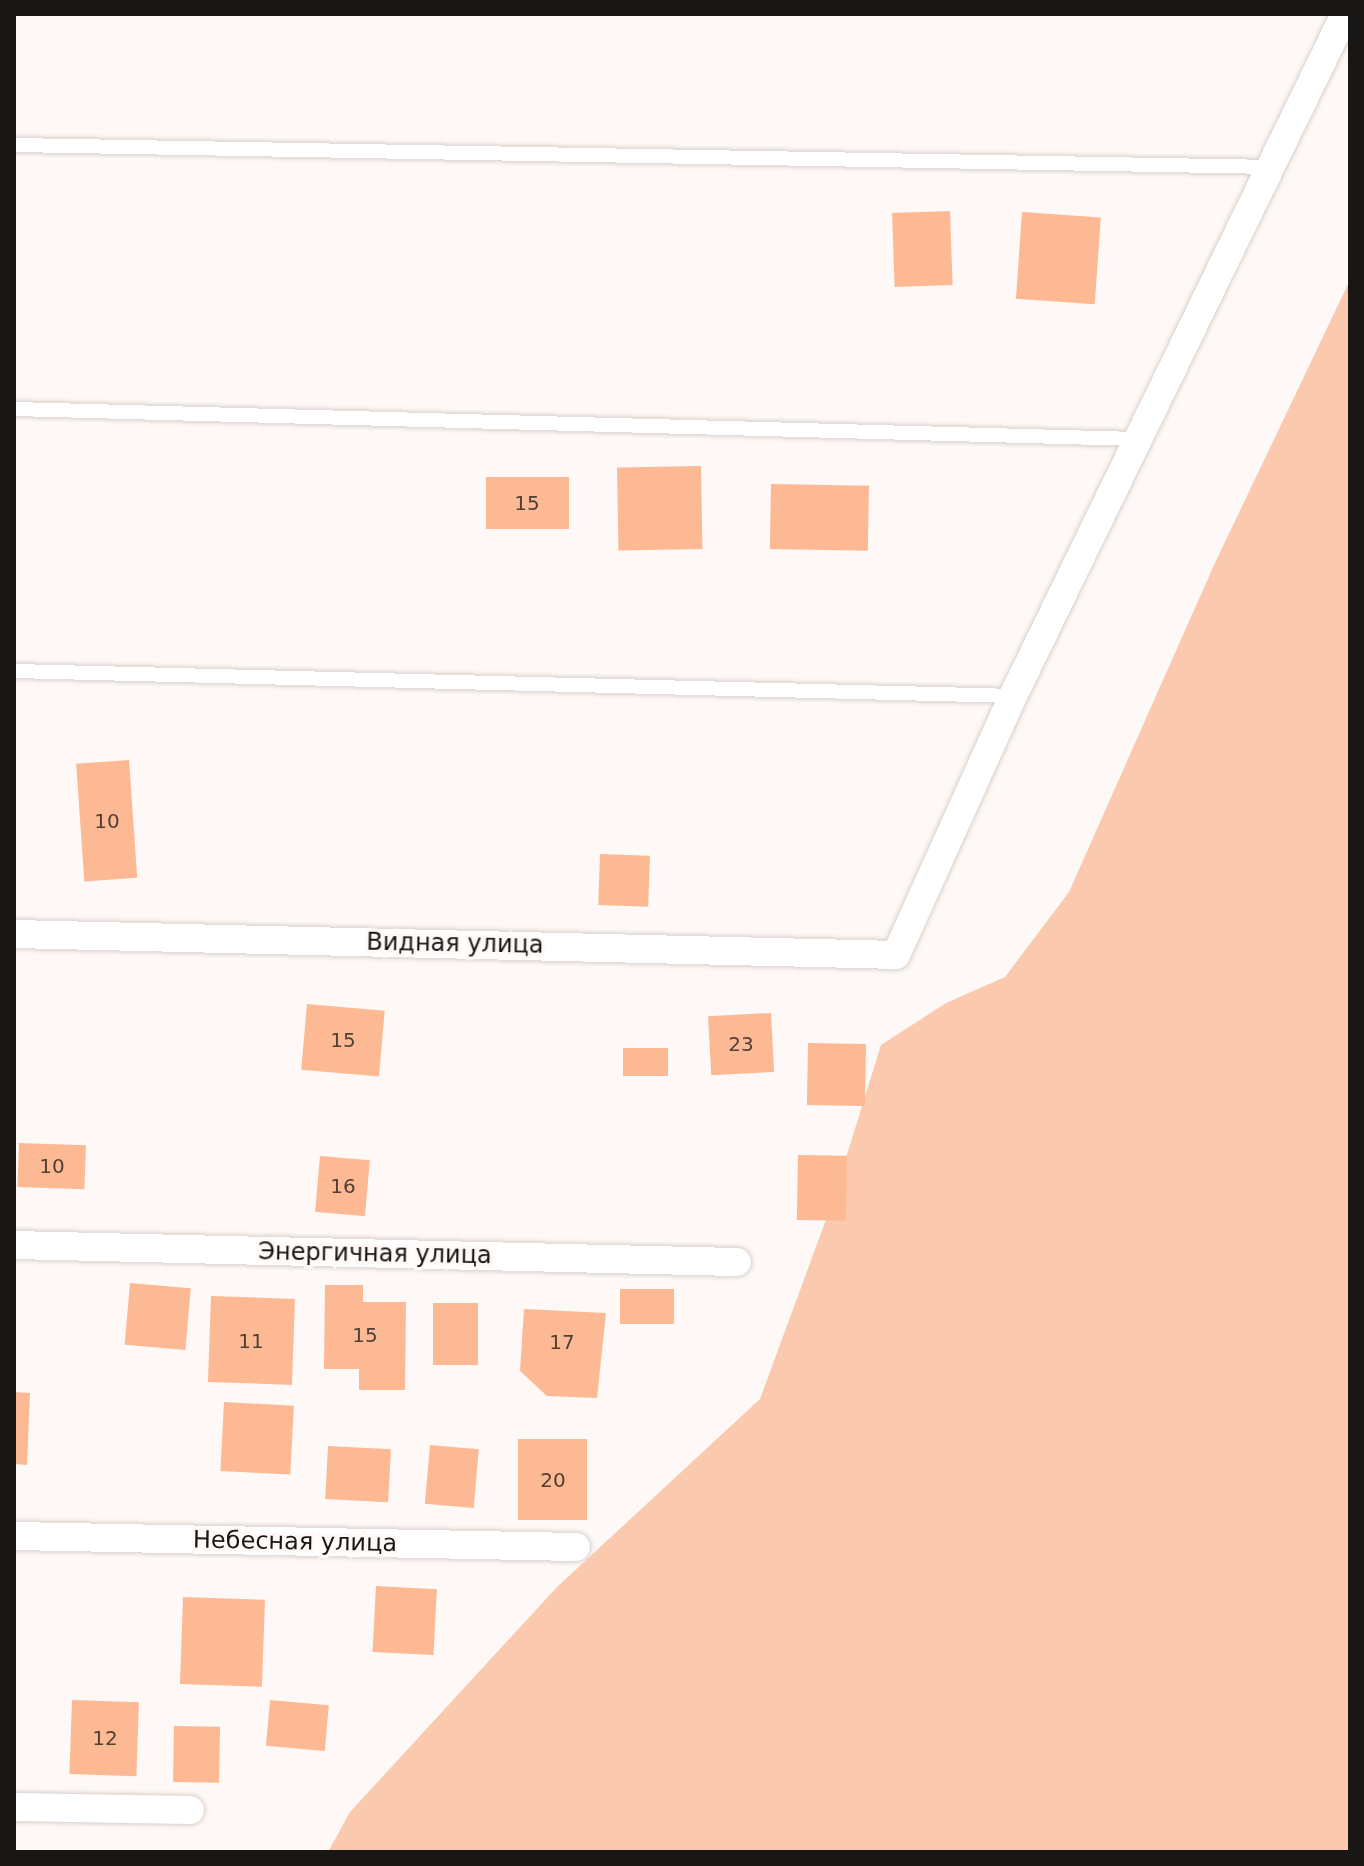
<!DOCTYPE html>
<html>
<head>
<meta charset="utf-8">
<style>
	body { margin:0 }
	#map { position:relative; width:1364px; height:1866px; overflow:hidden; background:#fef9f6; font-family:"DejaVu Sans",sans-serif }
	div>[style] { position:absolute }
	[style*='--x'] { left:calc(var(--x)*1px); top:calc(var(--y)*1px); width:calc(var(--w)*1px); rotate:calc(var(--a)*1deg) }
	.green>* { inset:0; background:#fbc9ae }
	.building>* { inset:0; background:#fdb993; transform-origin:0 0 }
	.roads { filter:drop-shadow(0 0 2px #d8d0cb) drop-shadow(0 0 2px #d8d0cb) }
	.lane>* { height:14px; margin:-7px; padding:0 7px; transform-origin:7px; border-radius:7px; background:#fff }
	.street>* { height:28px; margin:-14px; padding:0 14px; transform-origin:14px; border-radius:14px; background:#fff }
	span { translate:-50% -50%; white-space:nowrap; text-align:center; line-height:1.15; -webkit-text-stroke:7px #fef9f6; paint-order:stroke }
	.number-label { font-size:20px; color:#524034 }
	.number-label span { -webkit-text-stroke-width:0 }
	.street-label { font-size:24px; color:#191715 }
	.frame { position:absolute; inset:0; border:16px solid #191715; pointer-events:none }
</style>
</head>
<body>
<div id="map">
	<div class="green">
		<i style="clip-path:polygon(1350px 280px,1350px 1852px,328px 1852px,350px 1812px,557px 1587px,760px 1399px,831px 1206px,881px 1045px,946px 1003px,1005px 977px,1069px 892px,1214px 565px)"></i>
	</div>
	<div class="building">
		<i style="left:950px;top:211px;width:74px;height:58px;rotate:88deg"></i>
		<i style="left:1022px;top:212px;width:79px;height:87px;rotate:4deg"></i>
		<i style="left:701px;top:466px;width:83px;height:84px;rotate:89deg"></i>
		<i style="left:486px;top:477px;width:83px;height:52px"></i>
		<i style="left:771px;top:484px;width:98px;height:65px;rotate:1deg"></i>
		<i style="left:129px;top:760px;width:118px;height:53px;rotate:86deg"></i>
		<i style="left:600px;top:854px;width:50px;height:51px;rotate:2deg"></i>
		<i style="left:307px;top:1004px;width:78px;height:66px;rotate:5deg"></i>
		<i style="left:771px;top:1013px;width:59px;height:63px;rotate:87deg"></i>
		<i style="left:808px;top:1043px;width:58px;height:62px;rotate:1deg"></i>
		<i style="left:623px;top:1048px;width:45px;height:28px"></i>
		<i style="left:19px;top:1143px;width:67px;height:44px;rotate:2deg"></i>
		<i style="left:798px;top:1155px;width:49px;height:65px;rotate:1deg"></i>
		<i style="left:320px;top:1156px;width:50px;height:56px;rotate:5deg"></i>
		<i style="left:130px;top:1283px;width:61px;height:62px;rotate:5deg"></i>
		<i style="clip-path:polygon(325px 1285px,363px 1285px,363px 1302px,406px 1302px,405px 1390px,359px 1390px,359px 1369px,324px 1369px)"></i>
		<i style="left:620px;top:1289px;width:54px;height:35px"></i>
		<i style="left:211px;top:1296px;width:84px;height:86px;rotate:2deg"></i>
		<i style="left:433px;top:1303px;width:45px;height:62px"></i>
		<i style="clip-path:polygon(524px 1309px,606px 1313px,597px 1398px,547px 1396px,520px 1371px)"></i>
		<i style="clip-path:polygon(14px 1392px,30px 1393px,27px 1465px,14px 1464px)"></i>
		<i style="left:224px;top:1402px;width:70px;height:69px;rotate:3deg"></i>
		<i style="left:587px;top:1439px;width:81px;height:69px;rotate:90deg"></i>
		<i style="left:430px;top:1445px;width:49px;height:59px;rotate:5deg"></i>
		<i style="left:328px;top:1446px;width:63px;height:53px;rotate:3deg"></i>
		<i style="left:376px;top:1586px;width:61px;height:66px;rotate:3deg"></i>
		<i style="left:183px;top:1597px;width:82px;height:87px;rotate:2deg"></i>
		<i style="left:72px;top:1700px;width:67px;height:74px;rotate:2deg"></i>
		<i style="left:270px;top:1700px;width:59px;height:46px;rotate:5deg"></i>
		<i style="left:174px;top:1726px;width:46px;height:56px;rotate:1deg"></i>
	</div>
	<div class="roads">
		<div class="lane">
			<i style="--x:14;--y:145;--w:1257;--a:1"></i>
			<i style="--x:14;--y:409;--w:1126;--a:1.53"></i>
			<i style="--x:14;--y:671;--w:999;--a:1.43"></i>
		</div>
		<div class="street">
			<i style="--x:14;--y:934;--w:882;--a:1.36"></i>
			<i style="--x:896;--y:955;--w:284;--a:-65.7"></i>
			<i style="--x:1013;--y:696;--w:759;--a:-64.04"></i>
			<i style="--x:14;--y:1245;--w:723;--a:1.35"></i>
			<i style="--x:14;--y:1536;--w:562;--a:1.12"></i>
			<i style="--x:14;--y:1807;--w:176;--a:1"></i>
		</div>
	</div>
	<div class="number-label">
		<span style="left:527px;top:503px">15</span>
		<span style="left:107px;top:821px">10</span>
		<span style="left:343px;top:1040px">15</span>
		<span style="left:741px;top:1044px">23</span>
		<span style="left:52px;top:1166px">10</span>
		<span style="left:343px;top:1186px">16</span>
		<span style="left:365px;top:1335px">15</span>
		<span style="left:251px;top:1341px">11</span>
		<span style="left:562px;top:1342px">17</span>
		<span style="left:553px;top:1480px">20</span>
		<span style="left:105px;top:1738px">12</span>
	</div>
	<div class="street-label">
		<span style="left:455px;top:944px;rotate:1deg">Видная улица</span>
		<span style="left:375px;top:1254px;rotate:1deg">Энергичная улица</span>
		<span style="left:295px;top:1542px;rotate:1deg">Небесная улица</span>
	</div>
	<div class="frame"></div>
</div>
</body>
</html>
